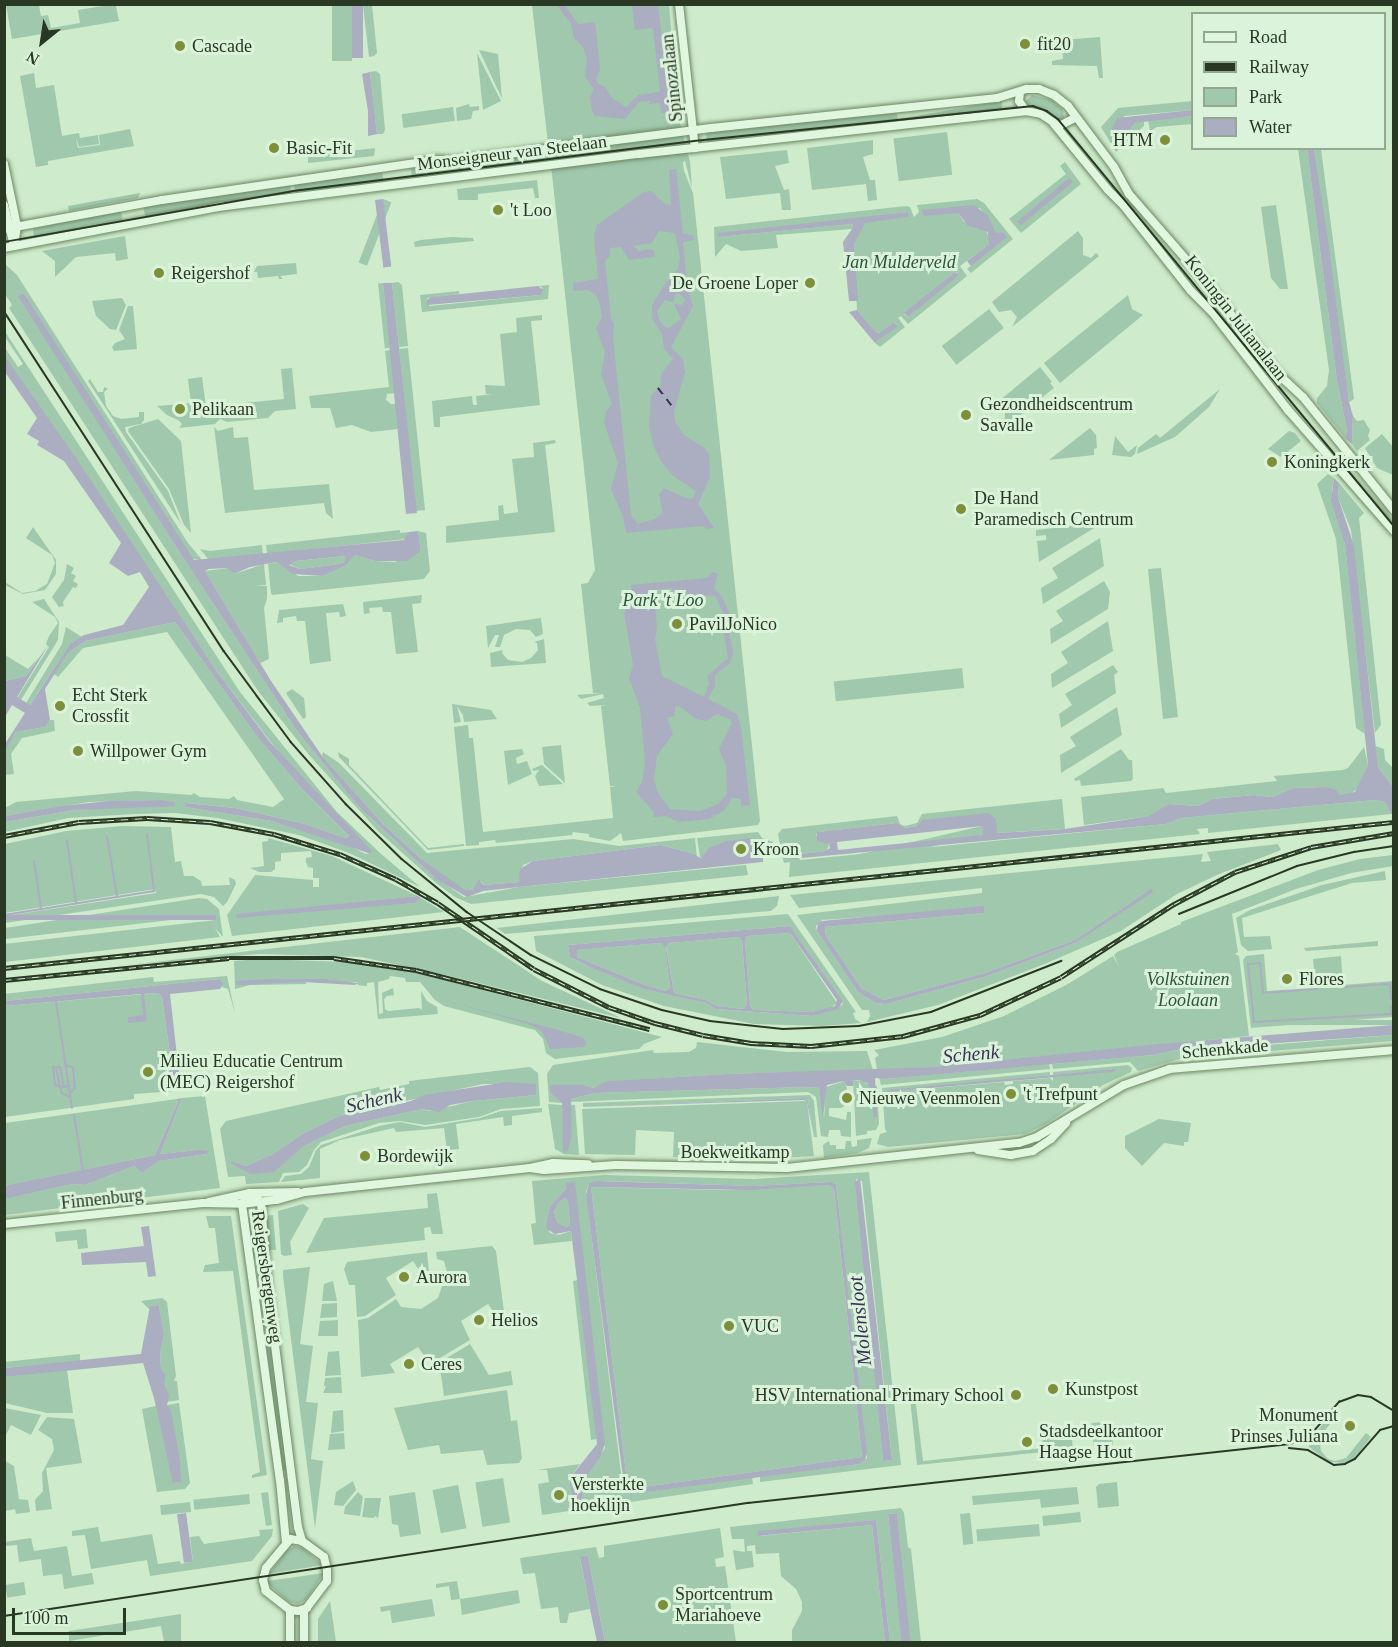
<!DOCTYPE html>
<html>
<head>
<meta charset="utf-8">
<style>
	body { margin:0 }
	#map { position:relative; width:1398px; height:1647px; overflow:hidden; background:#ceebcc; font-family:Georgia,serif }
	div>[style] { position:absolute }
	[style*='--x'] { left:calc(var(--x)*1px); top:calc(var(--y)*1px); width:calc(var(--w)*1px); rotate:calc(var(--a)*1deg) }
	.green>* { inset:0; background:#a0c8ad; transform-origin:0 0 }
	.water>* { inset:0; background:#abadc0; transform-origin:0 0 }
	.stream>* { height:2px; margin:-1px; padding:0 1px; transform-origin:1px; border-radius:1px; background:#abadc0 }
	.ferry>* { height:1.5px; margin-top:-0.75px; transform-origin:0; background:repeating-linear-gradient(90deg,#393456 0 8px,transparent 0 14px) }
	.roads { filter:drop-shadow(0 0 2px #6b8661) drop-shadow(0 0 2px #6b8661) }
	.tertiary>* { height:8px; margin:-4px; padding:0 4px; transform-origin:4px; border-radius:4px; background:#e0f6de }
	.secondary>* { height:8px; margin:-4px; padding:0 4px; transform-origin:4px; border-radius:4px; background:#e0f6de }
	.tram>* { height:1.5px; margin:-0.75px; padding:0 0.75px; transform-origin:0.75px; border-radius:0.75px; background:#293823 }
	.rail>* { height:4.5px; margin-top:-2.25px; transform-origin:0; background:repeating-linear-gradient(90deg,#dcf3db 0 7px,#293823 0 14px); box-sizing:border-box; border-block:2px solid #293823 }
	.dots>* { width:16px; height:16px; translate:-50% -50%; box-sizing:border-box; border:3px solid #dcf3db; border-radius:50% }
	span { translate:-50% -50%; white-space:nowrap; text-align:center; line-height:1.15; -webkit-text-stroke:6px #dcf3db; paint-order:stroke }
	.poi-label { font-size:18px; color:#293823 }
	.left { translate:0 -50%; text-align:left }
	.right { translate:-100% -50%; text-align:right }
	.street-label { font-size:18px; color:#293823 }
	.park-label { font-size:18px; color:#2c533e; font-style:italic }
	.water-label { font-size:20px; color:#393456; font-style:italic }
	.frame { position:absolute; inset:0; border:6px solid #293823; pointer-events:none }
	.legend { position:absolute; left:1191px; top:12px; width:195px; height:138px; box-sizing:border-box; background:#dcf3db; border:2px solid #94a891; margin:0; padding:8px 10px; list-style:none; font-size:18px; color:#293823 }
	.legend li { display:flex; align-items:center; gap:12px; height:30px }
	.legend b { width:30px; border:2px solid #94a891 }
	.north { position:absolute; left:12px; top:12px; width:60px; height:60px; -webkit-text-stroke:4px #dcf3db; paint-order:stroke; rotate:210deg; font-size:16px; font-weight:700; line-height:24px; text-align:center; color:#293823 }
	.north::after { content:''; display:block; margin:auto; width:21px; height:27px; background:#293823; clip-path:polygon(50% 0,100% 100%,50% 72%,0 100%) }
	.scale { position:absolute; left:12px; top:1608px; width:114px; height:27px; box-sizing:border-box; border:3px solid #293823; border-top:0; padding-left:8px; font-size:18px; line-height:21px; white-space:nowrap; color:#293823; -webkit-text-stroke:4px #dcf3db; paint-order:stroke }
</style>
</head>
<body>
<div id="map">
	<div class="green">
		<i style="clip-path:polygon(6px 5px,39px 5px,41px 16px,48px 15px,51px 28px,80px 23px,78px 10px,109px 5px,116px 6px,119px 21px,12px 39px)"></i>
		<i style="left:332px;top:5px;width:20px;height:56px"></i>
		<i style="clip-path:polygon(363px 5px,372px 5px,377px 53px,374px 56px,369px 57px)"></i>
		<i style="clip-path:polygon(532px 5px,669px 5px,679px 119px,690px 162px,692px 188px,685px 161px,683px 162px,684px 171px,693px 193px,760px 821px,758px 825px,623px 841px,621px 833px,610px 841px,589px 837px,589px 834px,573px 832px,572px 835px,496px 843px,495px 840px,479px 842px,479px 845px,466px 846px,454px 727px,468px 725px,469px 738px,473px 738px,483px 832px,613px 818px,610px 787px,617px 786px,610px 786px,601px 706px,607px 705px,590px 706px,587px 703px,604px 698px,603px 694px,581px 699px,577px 695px,602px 693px,593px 693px,581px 584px,588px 583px,595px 570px,552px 174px,550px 162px,536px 163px,535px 154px,549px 152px)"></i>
		<i style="clip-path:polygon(1100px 37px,1103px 78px,1099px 78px,1097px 66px,1052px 65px,1052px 61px,1063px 59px,1062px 40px)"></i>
		<i style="clip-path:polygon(479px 50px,498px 54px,502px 98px,497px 88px)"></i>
		<i style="clip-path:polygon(477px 53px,501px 101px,483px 110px)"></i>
		<i style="clip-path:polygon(376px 71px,380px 74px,385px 130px,383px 134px,377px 134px,370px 72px)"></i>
		<i style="clip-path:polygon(34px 73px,36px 88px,54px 85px,62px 136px,79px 133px,80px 138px,98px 135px,99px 144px,79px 147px,76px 138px,78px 148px,100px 145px,99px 135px,130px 129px,134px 146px,48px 161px,48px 165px,36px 167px,20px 76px)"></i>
		<i style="clip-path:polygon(1032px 95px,1052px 100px,1063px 110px,1064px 119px,1060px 122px,1029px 108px,1026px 101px)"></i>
		<i style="left:1001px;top:101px;width:11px;height:102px;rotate:80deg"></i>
		<i style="clip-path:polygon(1192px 101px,1192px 110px,1124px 116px,1120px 143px,1135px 123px,1144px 121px,1144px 126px,1116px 152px,1101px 127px,1118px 108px)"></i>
		<i style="clip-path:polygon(469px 104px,470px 107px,479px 106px,479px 110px,473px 111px,471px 119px,457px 121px,456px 108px)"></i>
		<i style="left:453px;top:107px;width:14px;height:52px;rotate:82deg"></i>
		<i style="clip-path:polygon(897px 113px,898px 122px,707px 144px,706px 132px)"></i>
		<i style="clip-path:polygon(1192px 116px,1192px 124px,1157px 127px,1150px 131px,1148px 120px)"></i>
		<i style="left:947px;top:132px;width:43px;height:54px;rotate:83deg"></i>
		<i style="clip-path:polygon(873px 140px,873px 154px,863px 157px,870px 180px,875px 180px,877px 200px,868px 201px,866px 184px,812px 190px,807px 148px)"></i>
		<i style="clip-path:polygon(375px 148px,374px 156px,308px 163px,308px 156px)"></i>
		<i style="clip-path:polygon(1298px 149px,1307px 149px,1337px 381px,1347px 430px,1345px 438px,1317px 403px,1317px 398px,1327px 386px,1329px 370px)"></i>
		<i style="clip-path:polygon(1314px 149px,1321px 149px,1354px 399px,1349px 402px)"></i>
		<i style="clip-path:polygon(787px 150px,789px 163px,775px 166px,784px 190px,789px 189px,791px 210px,782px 210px,780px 193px,726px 199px,720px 157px)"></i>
		<i style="clip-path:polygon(528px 156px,529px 163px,412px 180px,411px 168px,431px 163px)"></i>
		<i style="clip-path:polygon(1065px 162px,1081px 184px,1021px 233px,1009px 219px,1066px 174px,1060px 166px)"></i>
		<i style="left:382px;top:171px;width:13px;height:89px;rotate:81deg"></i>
		<i style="clip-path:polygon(537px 180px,539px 198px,535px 198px,533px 188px,478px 194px,478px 200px,458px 200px,457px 189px)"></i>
		<i style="clip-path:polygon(290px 183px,291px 195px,146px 220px,143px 206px)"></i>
		<i style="clip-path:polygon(140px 193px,138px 198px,69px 211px,68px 206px)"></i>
		<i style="left:383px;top:199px;width:9px;height:68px;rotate:21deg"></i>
		<i style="clip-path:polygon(evenodd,977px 199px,984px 203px,1013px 239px,971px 273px,967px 269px,1006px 236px,1003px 232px,996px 234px,993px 230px,980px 208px,952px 213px,958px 213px,964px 222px,977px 229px,985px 229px,990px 238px,989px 244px,960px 266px,967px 276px,908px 324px,901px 316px,898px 318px,905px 327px,880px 347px,875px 343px,898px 325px,894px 322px,879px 333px,876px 332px,857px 310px,854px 245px,865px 222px,908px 217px,908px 212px,718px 237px,853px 224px,852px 229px,776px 235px,778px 248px,741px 251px,726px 244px,715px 257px,714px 227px,906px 206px,910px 207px,914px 217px,919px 212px,917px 205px,977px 199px,955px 272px,958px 273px,908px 317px,904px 314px,955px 272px)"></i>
		<i style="clip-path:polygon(1276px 205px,1288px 289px,1280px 289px,1271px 278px,1270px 272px,1261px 207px)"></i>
		<i style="clip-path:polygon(121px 210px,123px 224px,34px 238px,33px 229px)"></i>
		<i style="clip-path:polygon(1078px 231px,1083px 238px,1083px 255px,1091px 258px,1096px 253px,1099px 256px,1012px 327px,1017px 317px,1011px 310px,999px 312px,992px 302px)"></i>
		<i style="clip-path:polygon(125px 236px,128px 259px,116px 261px,115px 253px,76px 257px,55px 277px,55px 261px,42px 251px)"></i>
		<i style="clip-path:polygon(452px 237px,473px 238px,474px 241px,415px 247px,414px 242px,421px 240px)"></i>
		<i style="clip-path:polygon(4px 263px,17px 275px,188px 543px,203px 561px,191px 558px,24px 293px,19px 296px,178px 550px,297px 731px,358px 806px,434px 877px,434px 880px,436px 878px,464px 897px,519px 887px,746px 865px,748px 875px,471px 904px,455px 897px,436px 883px,378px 831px,310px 756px,258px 691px,9px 308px,12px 305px,5px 294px)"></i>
		<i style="clip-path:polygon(296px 263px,297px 274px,280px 276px,283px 279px,279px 279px,278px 276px,258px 278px,257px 272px,254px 272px,257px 266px)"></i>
		<i style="clip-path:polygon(398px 282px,402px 285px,408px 346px,399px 347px,392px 283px)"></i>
		<i style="left:383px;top:283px;width:65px;height:5px;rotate:84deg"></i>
		<i style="clip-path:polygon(549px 285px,548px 299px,422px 312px,420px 295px,459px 291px,459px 294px,427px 298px,429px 306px,541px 295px,542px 287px,538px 286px)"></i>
		<i style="clip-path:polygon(1128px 295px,1132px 309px,1143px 315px,1060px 383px,1044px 363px)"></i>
		<i style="clip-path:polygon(122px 298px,126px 305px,116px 330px,110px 329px,96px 316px,92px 301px)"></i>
		<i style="clip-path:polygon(128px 306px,133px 306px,137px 349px,114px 351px,112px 347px,115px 343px,125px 339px,119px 330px)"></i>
		<i style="left:989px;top:309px;width:24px;height:60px;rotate:52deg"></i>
		<i style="clip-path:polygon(542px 315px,542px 320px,531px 321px,540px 405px,440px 417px,440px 427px,434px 427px,432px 401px,472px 396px,473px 405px,477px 405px,476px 396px,493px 394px,486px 394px,485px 385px,505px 386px,500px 334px,517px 332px,516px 318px)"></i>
		<i style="clip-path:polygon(4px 330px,240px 692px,336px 811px,380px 853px,420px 887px,349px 853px,299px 835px,217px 818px,175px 813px,135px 814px,68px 818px,5px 832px,5px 822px,75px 810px,134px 806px,159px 800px,89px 802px,5px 816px,5px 808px,16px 802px,136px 791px,191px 795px,194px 793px,200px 797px,229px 799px,234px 796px,237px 800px,273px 807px,284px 799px,167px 632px,83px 648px,58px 677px,54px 674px,68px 653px,85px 641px,175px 622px,258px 738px,304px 791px,349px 836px,346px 838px,305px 824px,235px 808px,187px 803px,185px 807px,272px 821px,343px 843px,366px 854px,372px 853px,283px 758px,215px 669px,6px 359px,5px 360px,5px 348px,18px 367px,23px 364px,5px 337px)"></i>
		<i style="left:408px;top:348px;width:163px;height:9px;rotate:84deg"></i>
		<i style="clip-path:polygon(390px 350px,395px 393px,387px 394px,386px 400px,391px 404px,396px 404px,398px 429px,371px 432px,352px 425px,336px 428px,330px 408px,311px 408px,309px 396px,389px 387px,385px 351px)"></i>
		<i style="clip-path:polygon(1040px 367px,1052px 382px,1050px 383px,1054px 388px,1004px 428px,1005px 413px,997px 409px,988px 410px)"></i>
		<i style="clip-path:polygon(292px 368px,296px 409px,275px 411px,268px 418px,227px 422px,220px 419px,215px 424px,179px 428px,182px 424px,178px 420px,167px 415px,157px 406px,191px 403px,188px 379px,202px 377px,206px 407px,284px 399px,281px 369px)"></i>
		<i style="clip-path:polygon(90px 379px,98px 392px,103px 392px,104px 387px,108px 389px,104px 392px,106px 406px,113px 416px,121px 419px,139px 417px,139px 412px,144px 412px,144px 420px,141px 424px,125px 427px,126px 432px,168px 491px,181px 524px,88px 381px)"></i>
		<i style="clip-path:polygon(1220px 389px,1209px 407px,1175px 437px,1137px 454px,1138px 448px,1156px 434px,1160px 438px)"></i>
		<i style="clip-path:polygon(1353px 416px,1357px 421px,1364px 420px,1370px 430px,1368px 436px,1370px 440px,1357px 451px,1352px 444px)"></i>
		<i style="clip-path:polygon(158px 419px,181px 441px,191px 533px,184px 525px,169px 489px,128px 431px,129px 428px)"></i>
		<i style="clip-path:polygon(214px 427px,218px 431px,233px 427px,234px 438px,248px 437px,254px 490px,329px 484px,333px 519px,326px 513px,324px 503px,225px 513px)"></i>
		<i style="clip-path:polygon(1090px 428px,1096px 435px,1097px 448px,1094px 449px,1094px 455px,1049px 460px)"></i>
		<i style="clip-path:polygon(1289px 431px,1295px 433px,1301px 441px,1281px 457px,1268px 449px)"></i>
		<i style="clip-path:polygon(1382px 434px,1393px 447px,1393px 475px,1377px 468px,1365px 448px)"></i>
		<i style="clip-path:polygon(1115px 436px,1128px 452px,1137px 445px,1135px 454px,1131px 457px,1112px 455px)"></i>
		<i style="clip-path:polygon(555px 440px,556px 443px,545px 445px,555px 532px,446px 543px,446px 526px,499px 520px,498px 506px,503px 505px,504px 514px,518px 512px,512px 459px,534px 457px,533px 443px)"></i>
		<i style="clip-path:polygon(1328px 474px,1334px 478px,1332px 490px,1345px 544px,1365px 734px,1356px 728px,1336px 539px,1317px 484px)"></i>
		<i style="clip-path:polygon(1339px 483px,1364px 513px,1359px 518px,1381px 725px,1375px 733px,1351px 530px,1338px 497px)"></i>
		<i style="clip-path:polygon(1098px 523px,1099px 525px,1039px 562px,1037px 541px,1046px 540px,1046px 535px,1036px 536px,1036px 530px)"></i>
		<i style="clip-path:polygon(33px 527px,56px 560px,56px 574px,45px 590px,23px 594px,5px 585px,5px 582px,22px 593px,35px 591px,47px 584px,55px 563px,52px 555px,26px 538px)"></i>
		<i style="clip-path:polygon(400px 530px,400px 533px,409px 532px,406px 539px,267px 554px,266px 545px)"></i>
		<i style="clip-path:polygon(418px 531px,426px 533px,430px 571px,424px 579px,272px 595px,271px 593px,268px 564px,277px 562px,298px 576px,323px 576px,345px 566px,355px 555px,375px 561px,395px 562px,421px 551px)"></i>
		<i style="clip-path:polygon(1100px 538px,1104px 566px,1043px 604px,1041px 588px,1058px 578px,1052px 568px)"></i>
		<i style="clip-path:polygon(262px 545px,263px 555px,209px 560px,200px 549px,210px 551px)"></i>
		<i style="clip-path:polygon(347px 556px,345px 562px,339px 564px,300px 569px,289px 564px,295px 561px)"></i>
		<i style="clip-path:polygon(67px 564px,74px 568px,71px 573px,76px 576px,73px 581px,78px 584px,76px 588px,73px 587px,63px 602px,64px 606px,59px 607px,52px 597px,64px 580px)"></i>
		<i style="clip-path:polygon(264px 564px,266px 585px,255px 586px,267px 586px,267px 599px,264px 608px,269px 659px,260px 663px,205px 571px,228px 568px,234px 574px)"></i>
		<i style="clip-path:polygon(1161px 568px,1178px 717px,1163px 719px,1148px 569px)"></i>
		<i style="clip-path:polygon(1104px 581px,1110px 592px,1108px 609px,1051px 644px,1050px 629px,1063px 621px,1056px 611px)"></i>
		<i style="clip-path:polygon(422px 595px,421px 603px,412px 604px,418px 652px,396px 654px,391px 612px,383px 612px,382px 607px,369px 608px,370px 613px,364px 614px,363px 602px)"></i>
		<i style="clip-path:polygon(44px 599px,59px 622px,58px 640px,21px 700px,17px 698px,49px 647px,46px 644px,49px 636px,58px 623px,55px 617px,32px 602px)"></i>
		<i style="clip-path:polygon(343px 604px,346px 616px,340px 617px,339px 612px,326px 613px,331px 661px,310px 664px,305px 621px,297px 621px,296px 616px,283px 618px,283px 622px,277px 623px,279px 610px)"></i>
		<i style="clip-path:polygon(541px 618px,543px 634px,536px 637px,530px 630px,516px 629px,504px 635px,500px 647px,495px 647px,499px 635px,495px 635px,488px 648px,486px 626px)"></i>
		<i style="clip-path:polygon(1108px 621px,1113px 651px,1052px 688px,1051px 674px,1068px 663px,1061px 652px)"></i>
		<i style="clip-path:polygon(66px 627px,82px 637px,70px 644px,29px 706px,26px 703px,62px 644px)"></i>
		<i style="clip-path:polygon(544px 639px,546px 663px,491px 667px,490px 653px,503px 650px,502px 653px,508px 660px,522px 662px,531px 658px,538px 650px,537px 643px,534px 642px)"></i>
		<i style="clip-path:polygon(5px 655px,28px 669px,39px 657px,26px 676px,5px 681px)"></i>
		<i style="clip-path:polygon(1113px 665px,1118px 672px,1114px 675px,1116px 693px,1061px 728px,1059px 714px,1072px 705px,1065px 694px)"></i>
		<i style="left:962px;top:668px;width:20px;height:129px;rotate:84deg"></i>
		<i style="clip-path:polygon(292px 689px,304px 698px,306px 717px,303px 719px,286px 693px)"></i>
		<i style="clip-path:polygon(452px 704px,491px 710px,497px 719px,464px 722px,463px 715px,457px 706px,461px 722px,454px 723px)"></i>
		<i style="clip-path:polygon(1117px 707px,1122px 735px,1061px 773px,1060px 755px,1076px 746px,1070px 737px)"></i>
		<i style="clip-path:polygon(50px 720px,54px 720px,55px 731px,22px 738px,11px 754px,14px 774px,5px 775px,4px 751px,16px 732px,45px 727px)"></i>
		<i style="clip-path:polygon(561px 745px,565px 783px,544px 764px,542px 747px)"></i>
		<i style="clip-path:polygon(1375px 746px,1384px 749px,1385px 760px,1393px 768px,1393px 787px,1378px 767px)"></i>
		<i style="clip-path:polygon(1364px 747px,1368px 765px,1358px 788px,1351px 794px,1340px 795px,1324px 787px,1293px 788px,1273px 797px,1254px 795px,1212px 799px,1198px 806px,1168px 804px,1150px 816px,1084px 825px,1081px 797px,1163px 788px,1166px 793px,1277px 781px,1274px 776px,1342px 770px,1348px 768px)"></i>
		<i style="clip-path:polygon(522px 749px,524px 754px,516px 758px,517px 764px,527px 761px,532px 774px,508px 785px,504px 751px)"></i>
		<i style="clip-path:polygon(1121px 749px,1129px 760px,1132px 760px,1133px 778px,1131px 781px,1081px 786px,1080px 780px,1075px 781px,1074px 779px)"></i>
		<i style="clip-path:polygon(323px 752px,339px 763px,427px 853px,573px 839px,619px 846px,695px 838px,697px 858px,691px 853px,661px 845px,533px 861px,523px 865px,519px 882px,484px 885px,481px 881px,472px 890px,464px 890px,420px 858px,382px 823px,322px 756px)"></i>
		<i style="clip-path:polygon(338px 752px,349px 759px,349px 765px,428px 848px,464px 844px,464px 846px,428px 850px,339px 757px)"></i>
		<i style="clip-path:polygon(542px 765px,551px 773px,563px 784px,539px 786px,535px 776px,539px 770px,533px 771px,532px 769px)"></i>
		<i style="clip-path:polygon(1062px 799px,1065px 829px,996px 833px,996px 825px,923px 820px,917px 826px,905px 828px,897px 823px,818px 832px,816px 835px,829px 844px,827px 851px,800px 854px,794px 851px,800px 860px,1166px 824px,1181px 818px,1375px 800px,1385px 802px,1391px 814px,1208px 833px,1208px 828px,1197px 829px,1200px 834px,789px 877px,790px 862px,784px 863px,782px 856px,778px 834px,782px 829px,897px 816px,900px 824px,905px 826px,917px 823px,922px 814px)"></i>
		<i style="clip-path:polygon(122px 826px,171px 827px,175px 862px,181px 861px,184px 876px,193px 876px,201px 881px,202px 886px,230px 885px,229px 877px,235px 880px,236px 884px,227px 902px,223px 906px,214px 897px,201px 894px,5px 923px,5px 916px,156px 893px,155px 889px,5px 913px,5px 844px,66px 831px)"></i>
		<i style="left:982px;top:826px;width:9px;height:146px;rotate:77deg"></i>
		<i style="clip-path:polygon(758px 832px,762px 838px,773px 842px,775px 855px,771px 856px,767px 846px,759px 843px,706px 851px,703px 858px,700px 857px,697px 838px)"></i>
		<i style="clip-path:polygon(268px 838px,332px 856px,418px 896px,236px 915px,415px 903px,421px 898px,444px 912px,232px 936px,227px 915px,255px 875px,313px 880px,313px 887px,319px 887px,319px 878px,313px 878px,313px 868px,308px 867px,306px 862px,306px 858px,312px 857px,311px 851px,281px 853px,281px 861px,275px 862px,275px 869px,271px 872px,259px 872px,250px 868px,264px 866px,262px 842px,268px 841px)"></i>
		<i style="clip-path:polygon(evenodd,1278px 844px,1281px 850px,1217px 875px,1177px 894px,1121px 931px,1047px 963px,938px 1005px,867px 1022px,870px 1016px,869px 1010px,862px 1010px,797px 915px,982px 893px,982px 888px,799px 908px,790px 895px,1203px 854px,1201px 862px,1211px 861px,1207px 852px,1278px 844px,1151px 889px,1075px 943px,987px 976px,886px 1004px,876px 1003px,858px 992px,817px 931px,816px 926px,822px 920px,928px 913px,984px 907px,985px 913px,825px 927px,826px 936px,861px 988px,884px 1000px,985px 973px,1075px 940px,1151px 889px)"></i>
		<i style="clip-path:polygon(1393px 855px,1393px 866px,1351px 873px,1296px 889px,1232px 914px,1238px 952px,1235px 954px,1239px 956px,1249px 1036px,932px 1067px,877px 1070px,875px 1058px,879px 1055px,874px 1050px,942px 1037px,1004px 1016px,1068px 984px,1113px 956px,1119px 967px,1114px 955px,1117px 952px,1181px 924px,1181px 922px,1318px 870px,1360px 859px)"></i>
		<i style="clip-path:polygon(1385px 871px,1386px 880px,1352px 883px,1242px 918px,1244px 937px,1270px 936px,1272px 949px,1248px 951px,1241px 945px,1236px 918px,1250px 910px,1322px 885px)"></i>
		<i style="clip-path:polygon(779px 896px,777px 906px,771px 911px,505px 934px,497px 928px)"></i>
		<i style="clip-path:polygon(199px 898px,207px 899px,219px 909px,223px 937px,215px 928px,220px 937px,5px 962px,4px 944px,216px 920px,215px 915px,5px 939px,5px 928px)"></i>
		<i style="clip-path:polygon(evenodd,788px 914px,856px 1012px,853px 1013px,855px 1019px,861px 1023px,822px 1026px,754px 1024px,664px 1006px,602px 985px,536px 951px,534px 936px,788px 914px,790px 926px,843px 1001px,842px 1005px,812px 1016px,716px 1009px,706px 1003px,645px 988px,592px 968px,570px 957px,568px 945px,790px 926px)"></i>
		<i style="clip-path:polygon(460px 927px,542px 981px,621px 1018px,450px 976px,361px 957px,259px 954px,128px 965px)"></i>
		<i style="clip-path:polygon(790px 933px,837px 1003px,830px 1008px,812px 1012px,753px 1010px,750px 1004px,745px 941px,747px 936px)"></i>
		<i style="clip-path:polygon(739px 937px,742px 941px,747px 1004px,744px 1009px,716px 1006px,706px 1000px,674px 993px,666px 946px,669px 943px)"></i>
		<i style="clip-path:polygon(1378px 941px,1378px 946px,1306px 951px,1304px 948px)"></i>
		<i style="clip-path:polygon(661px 943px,665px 946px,670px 988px,666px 991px,645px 985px,577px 957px,576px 950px)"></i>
		<i style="clip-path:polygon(1264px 954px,1267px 991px,1316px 988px,1313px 959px,1341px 956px,1343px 985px,1393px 981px,1393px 1017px,1251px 1028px,1243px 960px,1246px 956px)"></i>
		<i style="clip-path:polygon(259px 959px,347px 962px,410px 971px,662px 1037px,644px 1044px,639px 1049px,555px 1059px,546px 1053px,543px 1039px,535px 1030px,444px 1006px,435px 1000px,420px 982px,406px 982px,405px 978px,390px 976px,389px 979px,378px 982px,379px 1014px,383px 1013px,382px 993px,393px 988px,394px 995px,387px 996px,384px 999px,385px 1009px,388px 1011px,419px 1008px,422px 1010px,421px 991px,427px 1001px,437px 1007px,438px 1014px,378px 1019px,374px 982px,367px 983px,367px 986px,355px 985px,358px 985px,357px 982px,306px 982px,306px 984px,250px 985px,235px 989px,234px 961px)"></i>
		<i style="clip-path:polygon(227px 976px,235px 1013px,228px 989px,222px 987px,219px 979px,5px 1001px,4px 994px,153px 977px,154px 982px)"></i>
		<i style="clip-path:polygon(158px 993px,162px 997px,175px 1091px,134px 1094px,134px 1099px,5px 1117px,4px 1006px)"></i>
		<i style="left:1393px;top:1020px;width:5px;height:141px;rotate:90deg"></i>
		<i style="clip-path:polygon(1393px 1035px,1393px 1041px,1258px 1052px,1258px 1055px,1253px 1053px,1253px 1046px)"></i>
		<i style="clip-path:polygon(697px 1042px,787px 1052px,867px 1051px,873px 1070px,728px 1074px,614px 1081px,593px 1088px,584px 1085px,551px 1085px,551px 1094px,562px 1103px,549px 1102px,547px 1074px,553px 1065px,653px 1050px,654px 1053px,689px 1052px,696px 1048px)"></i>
		<i style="clip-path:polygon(1249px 1046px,1248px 1054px,1179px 1059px,1138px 1071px,1130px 1062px,1053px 1069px,1052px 1064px,1154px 1055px,1176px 1050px)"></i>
		<i style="clip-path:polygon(1049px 1064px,1050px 1069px,881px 1085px,879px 1077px,885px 1079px)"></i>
		<i style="clip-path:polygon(1128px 1065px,1132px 1068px,1131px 1072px,1103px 1085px,1046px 1124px,1025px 1134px,888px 1147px,877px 1144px,880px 1134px,887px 1132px,885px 1129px,882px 1088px,1050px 1072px,1050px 1075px,887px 1092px,1004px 1082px,1005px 1085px,1013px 1084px,1013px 1081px,1050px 1078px,1053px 1081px,1053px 1077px,1117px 1070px,1053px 1075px,1053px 1072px)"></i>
		<i style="clip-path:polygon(evenodd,530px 1067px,538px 1073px,540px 1106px,501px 1109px,479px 1117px,425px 1125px,400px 1121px,379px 1123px,321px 1142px,314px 1150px,307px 1165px,299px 1172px,283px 1173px,279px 1182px,246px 1184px,245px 1176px,228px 1177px,220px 1129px,226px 1121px,379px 1087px,380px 1090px,409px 1084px,409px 1081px,530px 1067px,483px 1084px,536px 1084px,536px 1095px,473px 1101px,430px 1111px,422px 1109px,345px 1126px,304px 1146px,273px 1172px,230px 1163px,232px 1161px,246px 1166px,273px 1154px,304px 1133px,341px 1115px,483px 1084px)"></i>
		<i style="clip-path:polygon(853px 1080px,863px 1081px,870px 1086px,876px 1117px,874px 1087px,876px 1085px,877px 1087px,879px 1124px,876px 1130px,867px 1131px,867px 1134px,856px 1136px)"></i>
		<i style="clip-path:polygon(845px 1081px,847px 1089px,842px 1096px,842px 1101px,848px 1104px,841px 1108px,829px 1108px,829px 1116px,846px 1120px,847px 1112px,851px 1112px,851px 1137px,841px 1136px,840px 1130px,829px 1130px,828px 1137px,821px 1136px,816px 1097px,808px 1092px,570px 1102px,571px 1099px,595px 1093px,811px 1087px,819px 1088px,824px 1118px,826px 1087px)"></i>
		<i style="clip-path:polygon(810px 1095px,814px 1101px,817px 1137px,814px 1137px,808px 1101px,804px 1098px,583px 1107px,583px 1103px)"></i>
		<i style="clip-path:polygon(205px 1096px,220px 1188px,5px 1215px,4px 1199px,72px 1184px,85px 1185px,134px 1166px,142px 1173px,159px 1161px,207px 1154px,197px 1150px,160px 1154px,182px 1098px)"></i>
		<i style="clip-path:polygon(177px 1099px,178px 1102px,155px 1155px,5px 1186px,5px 1123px)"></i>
		<i style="clip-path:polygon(804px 1101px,807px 1102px,814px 1156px,766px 1159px,673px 1157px,674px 1132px,636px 1130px,635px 1155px,585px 1154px,582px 1109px)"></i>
		<i style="clip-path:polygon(548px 1104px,562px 1105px,564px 1152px,572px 1134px,570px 1105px,575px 1105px,579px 1155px,564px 1154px,555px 1149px)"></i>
		<i style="clip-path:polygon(542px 1108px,542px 1112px,512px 1116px,512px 1125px,504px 1126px,503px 1117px,456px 1124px,459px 1149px,447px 1150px,444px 1128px,396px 1132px,394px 1128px,340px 1140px,320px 1149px,320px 1178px,281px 1182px,285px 1176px,301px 1174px,309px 1167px,316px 1150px,321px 1145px,379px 1126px,400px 1122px,425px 1127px,480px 1118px,501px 1111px)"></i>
		<i style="clip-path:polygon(1159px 1119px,1191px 1123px,1188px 1142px,1184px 1142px,1184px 1146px,1164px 1143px,1142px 1166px,1125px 1148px,1125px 1136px)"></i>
		<i style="clip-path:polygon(872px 1138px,869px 1148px,858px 1153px,824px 1158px,823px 1145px,827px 1142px,829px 1141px,830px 1145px,836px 1145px,836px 1149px,845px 1149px,846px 1141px,851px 1141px,852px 1147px,857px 1146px,857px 1140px)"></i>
		<i style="clip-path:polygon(evenodd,869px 1172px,901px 1465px,760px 1482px,760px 1476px,859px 1464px,867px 1458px,836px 1184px,831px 1182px,754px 1186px,603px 1181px,589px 1183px,586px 1192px,623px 1489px,631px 1494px,752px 1477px,753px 1484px,542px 1515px,538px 1484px,549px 1482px,547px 1470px,537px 1470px,580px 1464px,569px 1479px,573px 1503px,585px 1476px,605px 1448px,566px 1189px,550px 1206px,546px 1224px,550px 1233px,559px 1235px,571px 1231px,572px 1241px,534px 1245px,531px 1224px,536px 1223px,532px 1181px,604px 1175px,754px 1179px,869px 1172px,856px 1179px,862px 1181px,892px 1460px,883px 1461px,856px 1179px)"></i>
		<i style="clip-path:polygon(829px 1185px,834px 1189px,862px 1457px,628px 1489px,591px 1187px,725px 1190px)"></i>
		<i style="clip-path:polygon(437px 1193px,443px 1234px,432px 1234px,430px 1227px,424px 1228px,425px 1240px,306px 1253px,324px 1218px,428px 1208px,427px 1194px)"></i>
		<i style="clip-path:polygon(565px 1198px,568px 1200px,570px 1225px,566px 1227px,557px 1222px,554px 1212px,558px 1203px)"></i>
		<i style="clip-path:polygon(303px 1204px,309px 1208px,290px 1242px,292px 1255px,284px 1256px,281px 1254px,278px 1211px)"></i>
		<i style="clip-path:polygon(273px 1215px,276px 1250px,269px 1250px,265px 1216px)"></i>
		<i style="clip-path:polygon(206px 1216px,231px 1216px,267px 1475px,252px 1478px,252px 1475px,260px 1472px,233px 1271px,203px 1272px,205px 1265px,219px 1263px,215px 1228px,209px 1228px)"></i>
		<i style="clip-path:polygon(260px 1217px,264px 1257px,253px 1259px,247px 1218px)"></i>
		<i style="clip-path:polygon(86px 1229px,88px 1248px,78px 1249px,77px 1240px,56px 1242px,55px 1232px)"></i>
		<i style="clip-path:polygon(492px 1246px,496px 1251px,505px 1319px,499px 1319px,488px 1304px,461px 1321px,470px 1340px,430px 1364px,418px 1347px,390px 1364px,395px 1373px,361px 1377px,358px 1320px,368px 1318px,396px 1299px,401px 1307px,421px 1309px,438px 1298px,447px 1272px,444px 1261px,437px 1259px,436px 1252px)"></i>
		<i style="clip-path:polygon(427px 1252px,429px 1272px,423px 1276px,413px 1261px,386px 1278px,396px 1295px,365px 1316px,357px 1317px,355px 1285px,349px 1285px,344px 1269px,347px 1262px)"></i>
		<i style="clip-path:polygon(310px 1267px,300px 1344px,313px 1346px,306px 1402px,318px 1403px,311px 1459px,323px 1461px,315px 1528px,283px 1276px,283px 1270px)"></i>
		<i style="clip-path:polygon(264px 1271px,288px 1471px,282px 1471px,257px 1273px)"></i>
		<i style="clip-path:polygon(578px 1280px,597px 1439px,591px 1440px,573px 1281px)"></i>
		<i style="clip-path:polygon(333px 1281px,337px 1301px,322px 1301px,324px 1284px)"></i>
		<i style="clip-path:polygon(162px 1298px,167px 1302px,176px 1376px,174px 1381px,177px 1381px,179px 1400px,167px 1402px,161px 1369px,160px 1353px,164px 1335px,159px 1305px,150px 1306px,150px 1310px,141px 1301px)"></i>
		<i style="clip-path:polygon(337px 1303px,337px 1317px,320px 1318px,322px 1304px)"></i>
		<i style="clip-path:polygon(338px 1320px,338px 1336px,318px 1336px,320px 1321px)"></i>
		<i style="clip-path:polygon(470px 1344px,489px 1375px,511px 1371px,513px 1385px,444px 1396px,441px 1375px,435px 1365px)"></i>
		<i style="clip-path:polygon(339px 1351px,341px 1375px,325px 1376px,328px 1352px)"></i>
		<i style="clip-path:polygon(80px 1354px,80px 1361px,5px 1368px,4px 1362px)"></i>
		<i style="clip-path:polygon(67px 1370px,73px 1413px,47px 1413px,5px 1403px,5px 1377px)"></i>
		<i style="clip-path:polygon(341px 1377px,342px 1393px,323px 1393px,326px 1386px,324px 1386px,325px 1378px)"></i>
		<i style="clip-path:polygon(507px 1390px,511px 1421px,517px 1420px,522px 1458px,519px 1463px,487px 1465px,483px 1450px,441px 1454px,439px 1445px,408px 1450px,394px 1408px)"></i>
		<i style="clip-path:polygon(915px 1397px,923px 1461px,1043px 1448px,1042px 1433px,1071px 1429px,1073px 1449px,917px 1465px,910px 1398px)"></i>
		<i style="clip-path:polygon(179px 1403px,190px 1483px,185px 1489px,157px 1492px,142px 1409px,156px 1406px,174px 1483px,180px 1482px,180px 1460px,167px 1405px)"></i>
		<i style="clip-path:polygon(5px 1408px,41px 1415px,31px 1435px,11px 1425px,5px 1437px)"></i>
		<i style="clip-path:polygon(343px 1410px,344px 1431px,331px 1433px,333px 1411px)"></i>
		<i style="clip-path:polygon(1333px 1410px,1338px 1414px,1323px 1433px,1320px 1444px,1321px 1451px,1328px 1459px,1335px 1461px,1346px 1458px,1366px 1433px,1371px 1437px,1355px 1458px,1344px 1463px,1329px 1462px,1309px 1447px,1312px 1438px)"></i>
		<i style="clip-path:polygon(47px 1417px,74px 1419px,82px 1463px,46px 1468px,52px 1509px,36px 1511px,35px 1500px,43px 1491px,42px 1473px,54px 1450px,52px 1439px,38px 1430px)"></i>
		<i style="left:1110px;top:1421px;width:24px;height:19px;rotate:83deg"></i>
		<i style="clip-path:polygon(344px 1433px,345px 1449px,328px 1450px,330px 1434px)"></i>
		<i style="clip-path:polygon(5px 1461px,14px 1466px,19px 1499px,28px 1500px,30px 1512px,16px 1514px,15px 1509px,5px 1511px)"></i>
		<i style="left:503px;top:1478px;width:45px;height:28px;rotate:81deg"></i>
		<i style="clip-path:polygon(353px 1481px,356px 1490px,343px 1506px,334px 1505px,336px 1492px)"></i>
		<i style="clip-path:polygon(1117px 1482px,1119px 1506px,1098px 1508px,1096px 1487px,1099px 1484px)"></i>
		<i style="left:458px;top:1485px;width:44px;height:26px;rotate:79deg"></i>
		<i style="clip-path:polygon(1077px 1487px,1079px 1504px,1041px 1508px,1040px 1499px,973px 1505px,972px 1496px)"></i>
		<i style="clip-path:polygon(268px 1492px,272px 1525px,266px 1526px,261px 1493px)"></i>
		<i style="clip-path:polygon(358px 1492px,363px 1497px,360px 1516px,344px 1514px,345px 1507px)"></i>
		<i style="clip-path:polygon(415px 1492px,421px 1534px,400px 1537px,398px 1525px,392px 1524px,389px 1496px)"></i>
		<i style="left:249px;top:1494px;width:10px;height:56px;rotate:84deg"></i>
		<i style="clip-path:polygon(365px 1498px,381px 1498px,378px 1518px,375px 1516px,374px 1518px,362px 1517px)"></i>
		<i style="left:190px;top:1502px;width:10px;height:30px;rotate:84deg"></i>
		<i style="clip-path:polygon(901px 1508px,904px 1513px,908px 1547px,911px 1549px,921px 1642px,910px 1642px,897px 1513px,888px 1514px,902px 1642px,890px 1642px,876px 1520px,758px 1532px,759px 1536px,872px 1525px,885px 1642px,792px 1642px,792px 1630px,802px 1611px,802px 1602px,796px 1589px,781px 1576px,779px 1553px,756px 1554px,755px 1545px,747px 1546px,747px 1551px,752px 1551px,754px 1567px,736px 1570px,733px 1550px,745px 1552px,744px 1539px,732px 1539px,730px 1527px)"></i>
		<i style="left:1080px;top:1512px;width:10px;height:38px;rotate:84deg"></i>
		<i style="left:970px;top:1513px;width:31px;height:10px;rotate:84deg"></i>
		<i style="left:1039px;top:1524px;width:12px;height:63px;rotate:85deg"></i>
		<i style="clip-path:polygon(98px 1527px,101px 1542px,152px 1534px,158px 1564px,180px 1561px,181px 1564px,193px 1561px,190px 1537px,199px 1536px,204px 1544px,260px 1536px,259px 1530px,273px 1529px,272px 1536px,252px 1561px,150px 1576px,147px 1560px,91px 1569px,85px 1535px,72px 1536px,72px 1531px)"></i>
		<i style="clip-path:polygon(720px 1528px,724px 1557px,715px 1559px,716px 1567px,725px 1566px,736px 1642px,605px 1642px,588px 1556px,580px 1558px,590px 1609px,569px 1613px,567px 1623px,560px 1623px,558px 1607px,541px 1609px,535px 1573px,523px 1574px,520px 1558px,596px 1547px,599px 1558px,604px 1557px,604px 1546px)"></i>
		<i style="clip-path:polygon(31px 1538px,34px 1551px,67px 1546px,72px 1576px,92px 1573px,94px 1584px,64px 1589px,62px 1574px,43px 1576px,41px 1559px,19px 1562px,17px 1545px,5px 1546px,5px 1542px)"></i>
		<i style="clip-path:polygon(295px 1546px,303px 1548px,323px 1565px,269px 1574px,287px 1550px)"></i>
		<i style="clip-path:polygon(324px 1573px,306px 1600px,298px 1604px,289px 1602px,268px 1584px,268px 1581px)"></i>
		<i style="clip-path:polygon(457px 1581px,460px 1599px,518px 1590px,520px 1603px,462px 1615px,460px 1599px,451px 1600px,449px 1586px,436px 1588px,436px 1584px)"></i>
		<i style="left:24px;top:1582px;width:13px;height:19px;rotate:81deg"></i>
		<i style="clip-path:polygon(432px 1599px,435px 1616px,392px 1623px,390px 1610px,381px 1612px,380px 1607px)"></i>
		<i style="clip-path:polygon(330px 1601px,336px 1642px,318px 1642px,318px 1619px)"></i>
		<i style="clip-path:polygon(181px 1614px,181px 1642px,164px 1642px,161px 1626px,69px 1641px,69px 1631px)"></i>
	</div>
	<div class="water">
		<i style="left:352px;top:5px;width:11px;height:53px"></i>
		<i style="clip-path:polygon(557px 5px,565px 5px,578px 24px,595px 22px,600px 70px,596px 79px,598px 84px,604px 86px,612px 98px,626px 107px,638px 95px,660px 92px,653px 28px,635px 30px,632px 5px,658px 5px,670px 112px,662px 113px,659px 103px,649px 104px,650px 101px,639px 102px,625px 119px,595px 116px,592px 111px,590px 97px,594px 89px,585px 77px,587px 59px,583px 47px,574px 38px,571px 24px)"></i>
		<i style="clip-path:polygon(370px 72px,377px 134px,368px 136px,368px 111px,362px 74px)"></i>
		<i style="clip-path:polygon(1192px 110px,1192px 116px,1135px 123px,1120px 143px,1115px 141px,1112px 128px,1117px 118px)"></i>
		<i style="clip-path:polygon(1307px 149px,1314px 149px,1328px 240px,1349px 402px,1353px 416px,1352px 444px,1345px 438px,1347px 430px,1337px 381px)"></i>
		<i style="clip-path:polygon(evenodd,676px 169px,683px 234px,693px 235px,694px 240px,683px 242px,687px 286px,693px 306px,671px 347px,683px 359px,685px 372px,674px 412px,675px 422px,684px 435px,705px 448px,709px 455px,710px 477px,698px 504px,714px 528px,707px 529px,703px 526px,626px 533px,623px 516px,611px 489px,618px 463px,604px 423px,606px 411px,612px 404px,601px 374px,605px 352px,596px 328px,602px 317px,600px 304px,596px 295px,588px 290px,573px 291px,573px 283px,598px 279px,594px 236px,597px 225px,644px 192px,651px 191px,665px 204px,671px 205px,669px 170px,676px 169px,659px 231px,675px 233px,680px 258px,678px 269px,669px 276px,669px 281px,666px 282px,652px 305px,652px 318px,662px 334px,664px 349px,673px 359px,661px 374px,660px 387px,651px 395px,649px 426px,654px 447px,662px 463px,673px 476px,696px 491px,693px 498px,688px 499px,664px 488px,659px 494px,663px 513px,655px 519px,638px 524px,631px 515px,613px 337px,614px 323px,611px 319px,605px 261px,610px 256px,610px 248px,621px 247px,629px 260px,654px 257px,655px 253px,651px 249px,639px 251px,633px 246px,652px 243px,659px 231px,676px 169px,675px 294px,680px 294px,685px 300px,682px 305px,674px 304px,681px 319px,669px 328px,665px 327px,659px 320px,657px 311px,665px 300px,673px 302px,675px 294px)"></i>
		<i style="clip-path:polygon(1069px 178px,1073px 182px,1021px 225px,1017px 222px)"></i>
		<i style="left:383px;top:199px;width:68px;height:8px;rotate:83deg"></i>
		<i style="clip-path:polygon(974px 205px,988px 216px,996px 233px,1003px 232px,1007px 237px,971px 266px,967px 261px,989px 244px,988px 232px,968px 226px,958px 213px,924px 216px,922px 210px)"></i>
		<i style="clip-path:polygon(908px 212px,909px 217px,865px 223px,854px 245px,858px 301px,849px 301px,843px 242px,852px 229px,853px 224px,718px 237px,718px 233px)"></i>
		<i style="clip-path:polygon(955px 272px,959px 275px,908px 317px,904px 313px)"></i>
		<i style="clip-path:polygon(383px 283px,392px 283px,417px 513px,406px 514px)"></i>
		<i style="clip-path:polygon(538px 286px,543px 290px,541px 295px,427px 305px,427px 300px,431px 297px)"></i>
		<i style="clip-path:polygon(evenodd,24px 293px,194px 560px,404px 540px,409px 532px,418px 531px,421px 551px,406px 561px,375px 561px,355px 555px,345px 566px,323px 576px,293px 574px,277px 562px,250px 567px,234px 574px,227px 568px,209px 569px,205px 571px,271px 681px,322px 756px,382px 823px,420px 858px,465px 890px,472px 890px,479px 880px,484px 885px,519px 882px,520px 869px,533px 861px,661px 845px,691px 853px,701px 858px,709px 848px,726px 841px,752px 838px,767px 846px,771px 856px,763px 857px,763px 862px,519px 887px,483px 891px,467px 897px,436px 879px,434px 881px,434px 877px,358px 806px,297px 731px,178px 550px,18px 296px,24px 293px,346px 556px,345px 562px,339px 564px,300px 569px,289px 565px,295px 561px,346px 556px)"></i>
		<i style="clip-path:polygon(857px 310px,876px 332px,879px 333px,894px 322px,898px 326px,875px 343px,849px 312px)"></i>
		<i style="clip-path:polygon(6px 358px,76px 458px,215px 669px,270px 742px,372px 851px,371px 854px,272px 821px,185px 807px,186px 803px,235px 808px,305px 824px,346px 838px,349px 836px,304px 791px,258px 738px,175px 622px,85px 641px,68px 653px,45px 689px,50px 720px,45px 727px,16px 732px,5px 751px,5px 744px,25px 713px,12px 705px,5px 717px,5px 681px,26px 676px,49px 644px,17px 697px,30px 705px,70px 644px,84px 635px,123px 625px,149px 587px,140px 572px,128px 576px,109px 563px,121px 543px,64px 461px,37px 445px,39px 441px,27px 434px,37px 418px,5px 372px)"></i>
		<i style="clip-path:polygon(evenodd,1334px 478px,1339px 483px,1338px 497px,1354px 546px,1378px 767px,1393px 787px,1393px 814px,1391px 814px,1385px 802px,1375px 800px,1181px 818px,1166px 824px,791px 859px,794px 851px,800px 854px,826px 851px,830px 848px,829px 844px,817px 841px,817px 832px,897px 823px,905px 828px,917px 826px,922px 820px,988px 813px,996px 819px,997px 833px,1065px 829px,1149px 816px,1168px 804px,1198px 806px,1212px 799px,1254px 795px,1273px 797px,1293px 788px,1324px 787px,1335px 789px,1340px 795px,1355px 792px,1368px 765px,1345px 544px,1331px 501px,1334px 478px,982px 826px,983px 835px,838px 850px,837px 842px,982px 826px)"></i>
		<i style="clip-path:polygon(evenodd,712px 572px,718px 573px,714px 588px,722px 597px,730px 615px,728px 628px,733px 651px,730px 663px,715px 675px,715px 686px,708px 699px,737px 714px,741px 727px,750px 805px,741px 806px,741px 799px,732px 798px,725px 810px,709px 819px,679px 822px,666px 816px,654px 817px,653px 811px,636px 792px,642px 782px,645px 763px,640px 708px,629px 678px,633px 665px,624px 613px,632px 600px,631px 585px,707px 578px,712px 572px,672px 588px,673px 593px,715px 596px,725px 616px,723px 628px,728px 658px,707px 676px,709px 683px,704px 697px,662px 676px,655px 639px,657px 627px,654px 595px,656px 590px,672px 588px,712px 572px,679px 706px,696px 719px,706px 721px,717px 714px,730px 719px,732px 723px,719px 749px,726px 766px,727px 794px,718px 804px,700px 811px,670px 809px,658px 793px,654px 779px,657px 756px,673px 734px,667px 718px,675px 716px,675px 707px,679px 706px)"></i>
		<i style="clip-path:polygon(159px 800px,174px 802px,175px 806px,75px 810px,5px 822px,5px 816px,62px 806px,109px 801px)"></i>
		<i style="clip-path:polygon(1151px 889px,1153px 892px,1075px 943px,987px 976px,886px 1004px,876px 1003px,858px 992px,817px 931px,818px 923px,822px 921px,984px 906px,985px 913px,825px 927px,826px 936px,861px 988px,884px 1000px,985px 973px,1075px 940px)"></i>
		<i style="clip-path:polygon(418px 896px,421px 898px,415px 903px,237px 918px,236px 914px)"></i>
		<i style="left:216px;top:915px;width:5px;height:212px;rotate:90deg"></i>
		<i style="clip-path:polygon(evenodd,790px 926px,843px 1001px,838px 1009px,812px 1016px,716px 1009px,706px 1003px,645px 989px,592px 968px,570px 957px,568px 945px,790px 926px,790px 933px,837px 1000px,835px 1006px,812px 1012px,753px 1010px,750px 1005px,745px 941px,747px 936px,790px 933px,790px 926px,739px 937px,742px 941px,747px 1004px,744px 1009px,716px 1006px,706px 1000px,674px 993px,666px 947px,669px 943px,739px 937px,790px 926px,661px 943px,665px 947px,670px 988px,666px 991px,645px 985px,577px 957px,577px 950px,661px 943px)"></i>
		<i style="clip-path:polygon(219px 979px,223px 984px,220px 989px,170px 994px,181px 1091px,175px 1091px,162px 997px,158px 993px,144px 994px,147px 1021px,128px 1023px,128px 1017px,143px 1015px,141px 994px,5px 1006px,5px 1001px)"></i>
		<i style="clip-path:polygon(269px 979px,323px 979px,358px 983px,355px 985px,303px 982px,238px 985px,235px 981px)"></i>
		<i style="clip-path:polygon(447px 1001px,558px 1030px,584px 1038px,586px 1043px,584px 1047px,550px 1049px,542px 1031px,529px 1024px)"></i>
		<i style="clip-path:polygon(1393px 1025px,1393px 1035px,1176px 1050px,1154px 1055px,885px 1079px,875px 1078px,877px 1117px,874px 1117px,871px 1089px,867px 1083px,859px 1080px,853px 1080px,853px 1086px,847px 1086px,844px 1081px,827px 1085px,823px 1118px,819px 1088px,811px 1087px,595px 1093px,571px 1099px,572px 1134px,568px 1151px,563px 1152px,562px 1103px,551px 1094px,550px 1085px,584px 1085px,593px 1088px,608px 1081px,728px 1074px,932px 1067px,1159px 1044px)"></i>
		<i style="clip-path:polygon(1117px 1069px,1113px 1072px,886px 1092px,888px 1090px)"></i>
		<i style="clip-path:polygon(507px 1082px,536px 1084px,536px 1095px,473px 1101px,450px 1105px,439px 1112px,422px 1109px,345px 1126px,304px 1146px,274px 1172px,251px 1174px,230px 1163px,232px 1161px,246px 1166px,273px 1154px,304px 1133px,341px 1115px,411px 1101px,424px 1095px)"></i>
		<i style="clip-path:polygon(182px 1098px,160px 1154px,197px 1150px,208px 1151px,207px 1154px,159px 1161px,142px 1173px,134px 1166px,85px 1185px,72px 1184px,5px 1199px,5px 1186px,13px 1184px,155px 1155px,178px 1102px,177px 1099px)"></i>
		<i style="clip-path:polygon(804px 1098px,808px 1101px,814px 1137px,807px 1102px,804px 1100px,583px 1107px)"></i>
		<i style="clip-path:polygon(860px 1178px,892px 1460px,883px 1461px,855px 1182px)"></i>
		<i style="clip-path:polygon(evenodd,597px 1181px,754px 1186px,831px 1182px,836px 1184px,867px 1453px,865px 1460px,859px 1464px,631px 1494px,625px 1492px,586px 1195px,589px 1183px,597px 1181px,829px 1185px,834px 1189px,862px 1457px,628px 1489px,591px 1187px,749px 1190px,829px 1185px)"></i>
		<i style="clip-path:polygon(evenodd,575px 1182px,605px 1444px,600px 1457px,584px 1480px,581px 1503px,573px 1504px,569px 1479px,597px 1444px,571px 1231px,555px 1234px,547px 1229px,546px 1224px,550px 1206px,566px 1189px,566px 1183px,575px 1182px,565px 1198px,568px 1200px,570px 1225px,566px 1227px,557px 1222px,554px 1212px,558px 1203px,565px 1198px)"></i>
		<i style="clip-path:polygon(149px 1226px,156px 1276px,148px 1277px,146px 1262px,82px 1265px,81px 1253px,144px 1246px,141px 1227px)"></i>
		<i style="clip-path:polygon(159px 1305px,164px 1335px,160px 1353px,161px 1369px,165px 1375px,164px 1384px,169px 1396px,167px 1405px,171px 1411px,180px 1460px,181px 1482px,173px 1483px,154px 1398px,143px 1363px,5px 1377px,5px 1368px,141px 1354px,150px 1306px)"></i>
		<i style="left:186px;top:1513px;width:49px;height:9px;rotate:82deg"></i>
		<i style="left:897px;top:1513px;width:130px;height:9px;rotate:84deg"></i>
		<i style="clip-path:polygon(876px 1520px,890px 1642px,885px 1642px,872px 1525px,758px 1536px,758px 1531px)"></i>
		<i style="clip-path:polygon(588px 1556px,598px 1607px,605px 1642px,597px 1642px,590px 1609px,580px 1557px)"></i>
	</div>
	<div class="stream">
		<i style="--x:107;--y:836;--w:62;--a:80.7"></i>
		<i style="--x:67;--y:840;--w:64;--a:81.9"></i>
		<i style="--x:34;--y:861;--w:49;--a:81.7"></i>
		<i style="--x:4;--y:915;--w:152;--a:-9.1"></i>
		<i style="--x:154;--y:891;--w:57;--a:-97"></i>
		<i style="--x:56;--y:1001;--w:108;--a:81.5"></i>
		<i style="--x:1391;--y:1006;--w:8;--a:90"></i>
		<i style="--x:1391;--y:1014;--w:137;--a:176.7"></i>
		<i style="--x:1254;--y:1022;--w:58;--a:-95.9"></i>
		<i style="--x:1248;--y:964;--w:12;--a:-5"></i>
		<i style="--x:1260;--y:963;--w:30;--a:84"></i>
		<i style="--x:1263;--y:993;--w:54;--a:-4.2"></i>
		<i style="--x:1317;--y:989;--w:13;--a:-94"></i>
		<i style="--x:1316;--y:976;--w:24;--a:-2"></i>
		<i style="--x:1340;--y:975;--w:12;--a:85"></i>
		<i style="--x:1341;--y:987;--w:49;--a:-3.5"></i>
		<i style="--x:1390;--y:984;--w:15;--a:86"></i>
		<i style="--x:66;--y:1065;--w:8;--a:23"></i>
		<i style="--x:73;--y:1068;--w:20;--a:84"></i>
		<i style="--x:75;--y:1088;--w:7;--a:135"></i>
		<i style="--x:57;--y:1067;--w:3;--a:0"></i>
		<i style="--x:60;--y:1067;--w:20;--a:79"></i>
		<i style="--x:69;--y:1086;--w:7;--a:172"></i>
		<i style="--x:62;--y:1087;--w:2;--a:180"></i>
		<i style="--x:60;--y:1087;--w:2;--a:-153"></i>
		<i style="--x:58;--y:1086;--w:3;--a:-162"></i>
		<i style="--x:55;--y:1085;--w:18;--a:-96"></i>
		<i style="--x:53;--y:1067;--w:3;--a:18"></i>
		<i style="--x:56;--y:1068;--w:19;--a:78"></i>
		<i style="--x:60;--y:1087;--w:6;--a:72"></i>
		<i style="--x:62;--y:1093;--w:9;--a:27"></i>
		<i style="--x:74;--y:1115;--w:57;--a:80.9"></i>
	</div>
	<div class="ferry">
		<i style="--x:658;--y:388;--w:24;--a:52"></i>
	</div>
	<div class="roads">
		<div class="tertiary">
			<i style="--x:679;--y:4;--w:145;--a:83.7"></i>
			<i style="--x:4;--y:164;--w:63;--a:78.2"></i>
			<i style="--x:17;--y:226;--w:20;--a:99"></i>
			<i style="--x:4;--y:205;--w:42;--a:76.3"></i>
			<i style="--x:978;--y:1150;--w:33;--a:9"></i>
			<i style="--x:1011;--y:1155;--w:22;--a:-10"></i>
			<i style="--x:1033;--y:1151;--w:22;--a:-34"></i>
			<i style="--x:1051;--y:1139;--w:22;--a:-47"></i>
			<i style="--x:530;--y:1168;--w:14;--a:8"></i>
			<i style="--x:544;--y:1170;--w:72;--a:-4"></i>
			<i style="--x:616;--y:1165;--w:171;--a:1"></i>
			<i style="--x:787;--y:1168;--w:233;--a:-6.2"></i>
			<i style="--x:1019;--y:1143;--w:19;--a:-18"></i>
			<i style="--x:1037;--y:1137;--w:101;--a:-30.9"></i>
			<i style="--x:1124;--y:1085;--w:49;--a:-19.2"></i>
			<i style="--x:1170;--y:1069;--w:225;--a:-4.8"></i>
			<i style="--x:250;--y:1193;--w:14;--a:39"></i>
			<i style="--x:261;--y:1202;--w:80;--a:85.7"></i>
			<i style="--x:267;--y:1282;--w:247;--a:82.8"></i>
			<i style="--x:298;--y:1527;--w:15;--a:74"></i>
			<i style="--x:250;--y:1193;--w:14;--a:126"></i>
			<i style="--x:242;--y:1204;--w:279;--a:82.2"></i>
			<i style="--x:280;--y:1480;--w:62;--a:84.5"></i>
			<i style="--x:209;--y:1202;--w:42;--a:-12.4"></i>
			<i style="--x:250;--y:1193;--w:48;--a:-1.2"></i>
			<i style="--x:4;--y:1224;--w:200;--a:-6"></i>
			<i style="--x:203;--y:1203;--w:39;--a:1"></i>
			<i style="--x:242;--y:1204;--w:35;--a:-7"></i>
			<i style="--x:277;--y:1200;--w:29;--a:-16"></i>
			<i style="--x:305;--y:1192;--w:226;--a:-6.1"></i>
			<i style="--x:530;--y:1168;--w:24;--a:-12"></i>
			<i style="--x:553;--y:1163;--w:35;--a:2"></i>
			<i style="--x:290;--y:1539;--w:12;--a:9"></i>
			<i style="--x:302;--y:1541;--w:27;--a:36"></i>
			<i style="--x:324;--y:1557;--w:13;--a:77"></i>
			<i style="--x:327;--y:1570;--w:11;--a:90"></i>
			<i style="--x:327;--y:1581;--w:34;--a:127"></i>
			<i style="--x:307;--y:1608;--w:9;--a:162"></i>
			<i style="--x:298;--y:1611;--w:8;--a:-173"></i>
			<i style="--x:290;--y:1610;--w:31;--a:-142"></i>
			<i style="--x:266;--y:1591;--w:11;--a:-105"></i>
			<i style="--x:263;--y:1580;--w:12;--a:-76"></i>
			<i style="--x:266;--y:1568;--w:38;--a:-50"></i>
			<i style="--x:290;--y:1610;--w:32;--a:90"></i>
			<i style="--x:304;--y:1610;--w:32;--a:90"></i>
		</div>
		<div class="secondary">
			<i style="--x:1020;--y:92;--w:9;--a:96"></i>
			<i style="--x:1019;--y:101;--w:12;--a:55"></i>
			<i style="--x:1054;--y:124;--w:85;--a:50.7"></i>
			<i style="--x:1108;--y:190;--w:23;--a:45"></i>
			<i style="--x:1124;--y:206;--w:108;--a:51.8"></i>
			<i style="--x:1191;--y:291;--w:31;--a:45"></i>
			<i style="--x:1213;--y:313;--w:123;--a:52.3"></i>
			<i style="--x:1288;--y:410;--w:161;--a:48.8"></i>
			<i style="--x:4;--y:229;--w:161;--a:-10.4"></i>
			<i style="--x:162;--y:200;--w:276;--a:-8.3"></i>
			<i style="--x:435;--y:160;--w:18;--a:3"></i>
			<i style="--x:453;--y:161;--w:260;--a:-7.3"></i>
			<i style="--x:711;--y:128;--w:288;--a:-6"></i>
			<i style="--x:997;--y:98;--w:31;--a:-17"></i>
			<i style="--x:1027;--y:89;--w:12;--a:0"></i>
			<i style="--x:1039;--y:89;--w:16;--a:22"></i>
			<i style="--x:1054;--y:95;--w:18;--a:38"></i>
			<i style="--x:1068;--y:106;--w:76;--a:53"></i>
			<i style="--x:1114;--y:167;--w:31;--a:61"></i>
			<i style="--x:1129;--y:194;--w:114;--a:48.9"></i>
			<i style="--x:1204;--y:280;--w:118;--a:51.9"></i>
			<i style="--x:1277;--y:373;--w:35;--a:43"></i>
			<i style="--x:1303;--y:397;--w:145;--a:51.2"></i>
			<i style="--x:4;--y:248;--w:218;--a:-10.8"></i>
			<i style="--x:218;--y:207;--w:424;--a:-7.2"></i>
			<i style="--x:639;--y:154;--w:389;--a:-6.3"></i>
			<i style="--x:1026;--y:111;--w:15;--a:11"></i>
			<i style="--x:1041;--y:114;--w:22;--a:34"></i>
			<i style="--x:1059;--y:126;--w:18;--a:-27"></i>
		</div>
	</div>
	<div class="tram">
		<i style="--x:4;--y:242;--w:293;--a:-10"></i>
		<i style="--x:293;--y:191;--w:404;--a:-7.1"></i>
		<i style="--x:694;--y:141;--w:341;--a:-5.9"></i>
		<i style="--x:1033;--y:106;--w:15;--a:20"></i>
		<i style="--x:1047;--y:111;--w:14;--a:36"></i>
		<i style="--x:1058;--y:119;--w:528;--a:50.46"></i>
		<i style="--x:4;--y:311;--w:405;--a:57.1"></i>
		<i style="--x:224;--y:651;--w:113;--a:53.6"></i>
		<i style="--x:291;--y:742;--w:83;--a:48.4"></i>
		<i style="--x:346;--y:804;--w:78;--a:44.5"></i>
		<i style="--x:402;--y:859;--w:84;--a:39.2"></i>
		<i style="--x:467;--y:912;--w:77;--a:33.9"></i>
		<i style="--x:531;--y:955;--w:77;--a:26.2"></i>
		<i style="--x:600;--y:989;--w:65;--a:18.7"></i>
		<i style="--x:662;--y:1010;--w:49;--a:12.9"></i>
		<i style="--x:710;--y:1021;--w:73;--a:6.3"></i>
		<i style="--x:783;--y:1029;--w:76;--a:-2.3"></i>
		<i style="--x:859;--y:1026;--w:73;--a:-11"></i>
		<i style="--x:931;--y:1012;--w:140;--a:-21.4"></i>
		<i style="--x:1179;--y:914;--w:127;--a:-22.1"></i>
		<i style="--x:1297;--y:866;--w:59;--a:-13.8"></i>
		<i style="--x:1354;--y:852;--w:40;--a:-8.5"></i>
		<i style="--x:1289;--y:1448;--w:19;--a:6"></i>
		<i style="--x:1308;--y:1450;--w:30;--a:30"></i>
		<i style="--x:1334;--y:1465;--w:11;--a:-5"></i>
		<i style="--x:1345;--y:1464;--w:11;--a:-27"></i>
		<i style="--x:1355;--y:1459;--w:38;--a:-49"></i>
		<i style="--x:1380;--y:1430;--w:15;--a:-16"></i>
		<i style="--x:4;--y:1616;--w:753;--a:-8.64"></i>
		<i style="--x:748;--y:1503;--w:545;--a:-6.21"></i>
		<i style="--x:1290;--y:1444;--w:19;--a:-18"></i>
		<i style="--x:1308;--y:1438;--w:48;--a:-49.3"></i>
		<i style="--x:1339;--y:1402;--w:20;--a:-20"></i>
		<i style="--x:1358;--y:1395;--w:13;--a:9"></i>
		<i style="--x:1371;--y:1397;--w:27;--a:31"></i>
	</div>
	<div class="rail">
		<i style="--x:4;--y:836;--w:76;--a:-10.6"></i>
		<i style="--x:79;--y:822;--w:68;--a:-3.4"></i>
		<i style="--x:147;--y:818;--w:63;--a:3.6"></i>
		<i style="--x:210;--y:822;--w:65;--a:10.6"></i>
		<i style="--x:274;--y:834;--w:69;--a:16.9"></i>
		<i style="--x:340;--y:854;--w:61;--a:24.1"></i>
		<i style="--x:396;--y:879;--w:48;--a:29.7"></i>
		<i style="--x:438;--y:903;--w:116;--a:34.5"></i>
		<i style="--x:534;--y:969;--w:84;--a:26.9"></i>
		<i style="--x:609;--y:1007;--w:49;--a:19.2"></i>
		<i style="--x:655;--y:1023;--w:49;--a:14"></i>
		<i style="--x:703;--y:1035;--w:49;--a:9.5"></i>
		<i style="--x:751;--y:1043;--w:60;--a:2.9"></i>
		<i style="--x:811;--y:1046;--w:93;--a:-6.2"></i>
		<i style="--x:903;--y:1036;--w:80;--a:-15.3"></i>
		<i style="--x:980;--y:1015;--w:89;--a:-25.1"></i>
		<i style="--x:1061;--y:977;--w:135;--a:-32.9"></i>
		<i style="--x:1174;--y:904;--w:69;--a:-27.7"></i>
		<i style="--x:1235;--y:872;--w:80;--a:-18.2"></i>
		<i style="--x:1311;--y:847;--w:84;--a:-9.6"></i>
		<i style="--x:4;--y:968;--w:1398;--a:-6"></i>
		<i style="--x:4;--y:980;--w:226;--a:-5.6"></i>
		<i style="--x:229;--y:958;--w:105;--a:0"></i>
		<i style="--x:334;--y:958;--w:83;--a:8.3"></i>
		<i style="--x:416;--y:970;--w:241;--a:14.2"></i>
	</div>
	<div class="dots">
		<i style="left:1025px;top:44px;background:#7d8f38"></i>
		<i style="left:180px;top:46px;background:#7d8f38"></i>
		<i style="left:1165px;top:140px;background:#7d8f38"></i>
		<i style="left:274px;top:148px;background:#7d8f38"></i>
		<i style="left:498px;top:210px;background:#7d8f38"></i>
		<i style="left:159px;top:273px;background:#7d8f38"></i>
		<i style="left:810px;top:283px;background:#7d8f38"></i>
		<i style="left:180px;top:409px;background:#7d8f38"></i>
		<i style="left:966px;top:415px;background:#7d8f38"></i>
		<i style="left:1272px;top:462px;background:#7d8f38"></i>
		<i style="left:961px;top:509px;background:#7d8f38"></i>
		<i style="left:677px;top:624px;background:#7d8f38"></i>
		<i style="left:60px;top:706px;background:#7d8f38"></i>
		<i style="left:78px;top:751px;background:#7d8f38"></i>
		<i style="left:741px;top:849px;background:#7d8f38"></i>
		<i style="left:1287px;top:979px;background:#7d8f38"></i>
		<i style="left:148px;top:1072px;background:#7d8f38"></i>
		<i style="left:1011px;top:1094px;background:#7d8f38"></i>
		<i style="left:847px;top:1098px;background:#7d8f38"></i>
		<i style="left:365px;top:1156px;background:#7d8f38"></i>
		<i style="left:404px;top:1277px;background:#7d8f38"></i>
		<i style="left:479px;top:1320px;background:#7d8f38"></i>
		<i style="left:729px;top:1326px;background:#7d8f38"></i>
		<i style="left:409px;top:1364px;background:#7d8f38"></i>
		<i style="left:1053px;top:1389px;background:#7d8f38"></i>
		<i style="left:1016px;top:1395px;background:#7d8f38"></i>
		<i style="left:1350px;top:1426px;background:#7d8f38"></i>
		<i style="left:1027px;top:1442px;background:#7d8f38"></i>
		<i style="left:559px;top:1495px;background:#7d8f38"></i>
		<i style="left:663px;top:1605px;background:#7d8f38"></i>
	</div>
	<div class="poi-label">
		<span class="left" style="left:1037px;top:44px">fit20</span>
		<span class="left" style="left:192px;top:46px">Cascade</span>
		<span class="right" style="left:1153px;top:140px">HTM</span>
		<span class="left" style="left:286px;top:148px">Basic-Fit</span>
		<span class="left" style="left:510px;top:210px">'t Loo</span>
		<span class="left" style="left:171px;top:273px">Reigershof</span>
		<span class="right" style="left:798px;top:283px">De Groene Loper</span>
		<span class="left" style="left:980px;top:415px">Gezondheidscentrum<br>Savalle</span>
		<span class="left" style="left:192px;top:409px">Pelikaan</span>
		<span class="left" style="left:1284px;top:462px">Koningkerk</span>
		<span class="left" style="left:974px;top:509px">De Hand<br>Paramedisch Centrum</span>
		<span class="left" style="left:689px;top:624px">PavilJoNico</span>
		<span class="left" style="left:72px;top:706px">Echt Sterk<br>Crossfit</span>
		<span class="left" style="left:90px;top:751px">Willpower Gym</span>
		<span class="left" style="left:753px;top:849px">Kroon</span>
		<span class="left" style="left:1299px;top:979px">Flores</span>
		<span class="left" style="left:160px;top:1072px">Milieu Educatie Centrum<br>(MEC) Reigershof</span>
		<span class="left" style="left:1023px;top:1094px">'t Trefpunt</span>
		<span class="left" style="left:859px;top:1098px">Nieuwe Veenmolen</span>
		<span class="left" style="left:377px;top:1156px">Bordewijk</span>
		<span class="left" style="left:416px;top:1277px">Aurora</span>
		<span class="left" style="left:491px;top:1320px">Helios</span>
		<span class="left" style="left:741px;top:1326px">VUC</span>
		<span class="left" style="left:421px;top:1364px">Ceres</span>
		<span class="left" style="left:1065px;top:1389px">Kunstpost</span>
		<span class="right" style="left:1004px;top:1395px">HSV International Primary School</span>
		<span class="right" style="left:1338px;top:1426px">Monument<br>Prinses Juliana</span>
		<span class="left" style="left:1039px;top:1442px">Stadsdeelkantoor<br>Haagse Hout</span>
		<span class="left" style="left:571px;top:1495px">Versterkte<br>hoeklijn</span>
		<span class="left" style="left:675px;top:1605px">Sportcentrum<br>Mariahoeve</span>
	</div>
	<div class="street-label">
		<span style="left:672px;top:78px;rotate:-96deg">Spinozalaan</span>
		<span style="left:512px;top:153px;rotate:-7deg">Monseigneur van Steelaan</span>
		<span style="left:1236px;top:318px;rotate:52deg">Koningin Julianalaan</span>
		<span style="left:1225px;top:1049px;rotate:-5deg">Schenkkade</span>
		<span style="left:735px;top:1152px">Boekweitkamp</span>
		<span style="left:102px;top:1199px;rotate:-6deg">Finnenburg</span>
		<span style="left:267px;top:1277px;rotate:82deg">Reigersbergenweg</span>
	</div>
	<div class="park-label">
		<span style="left:899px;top:262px">Jan Mulderveld</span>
		<span style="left:663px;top:600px">Park 't Loo</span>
		<span style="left:1188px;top:990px">Volkstuinen<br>Loolaan</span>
	</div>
	<div class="water-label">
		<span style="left:971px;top:1054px;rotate:-5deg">Schenk</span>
		<span style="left:374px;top:1100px;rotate:-13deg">Schenk</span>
		<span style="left:860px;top:1321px;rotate:-96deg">Molensloot</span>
	</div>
	<div class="frame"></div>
	<ul class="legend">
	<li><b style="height:8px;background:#e0f6de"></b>Road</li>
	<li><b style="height:8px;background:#293823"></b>Railway</li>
	<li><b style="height:16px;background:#a0c8ad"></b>Park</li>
	<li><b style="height:16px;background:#abadc0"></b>Water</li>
	</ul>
	<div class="north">N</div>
	<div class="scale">100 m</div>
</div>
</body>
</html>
